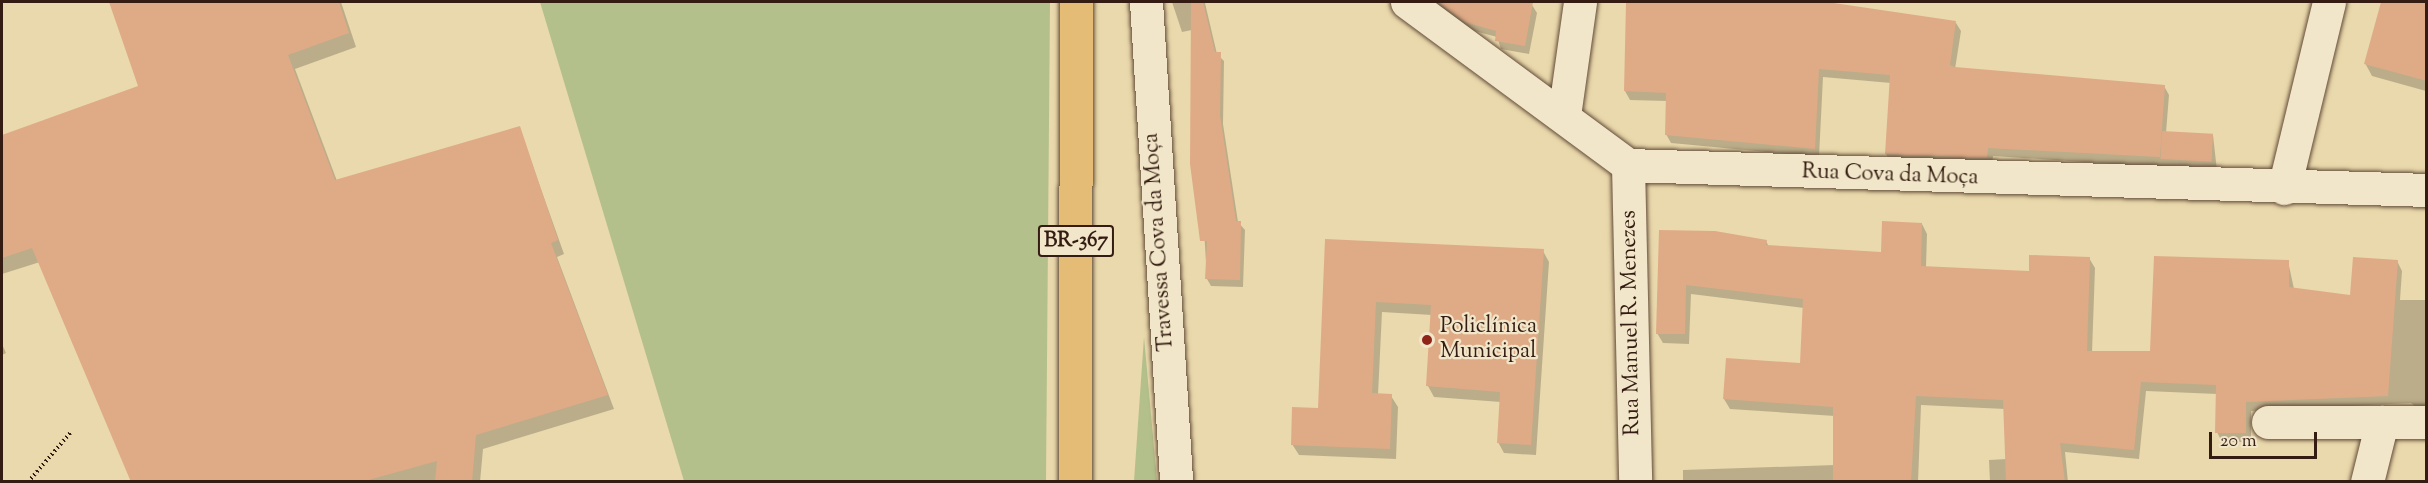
<!DOCTYPE html>
<html>
<head>
<meta charset="utf-8">
<style>
	body { margin:0 }
	#map { position:relative; width:2428px; height:483px; overflow:hidden; background:#ead9ac; font-family:"Sorts Mill Goudy",serif }
	div>[style] { position:absolute }
	[style*='--x'] { left:calc(var(--x)*1px); top:calc(var(--y)*1px); width:calc(var(--w)*1px); rotate:calc(var(--a)*1deg) }
	.green>* { inset:0; background:#b4c08b }
	.shadow>* { inset:0; background:#0003 }
	.building>* { inset:0; background:#dfab87; transform-origin:0 0 }
	.path>* { height:4px; margin-top:-2px; transform-origin:0; background:repeating-linear-gradient(90deg,#341c12 0 1.5px,transparent 0 4.5px) }
	.roads { filter:drop-shadow(0 0 2px #624b38) drop-shadow(0 0 2px #624b38) }
	.minor>* { height:33px; margin:-16.5px; padding:0 16.5px; transform-origin:16.5px; border-radius:16.5px; background:#f1e6c9 }
	.major>* { height:33px; margin:-16.5px; padding:0 16.5px; transform-origin:16.5px; border-radius:16.5px; background:#e5bc76 }
	.dots>* { width:16px; height:16px; translate:-50% -50%; box-sizing:border-box; border:3px solid #f1e6c9; border-radius:50% }
	span { translate:-50% -50%; white-space:nowrap; text-align:center; line-height:1.15; -webkit-text-stroke:4.5px #f1e6c9; paint-order:stroke }
	.shield-label span { padding:2px 4px; background:#f1e6c9; border:2px solid; border-radius:4px; -webkit-text-stroke-width:0 }
	.shield-label { font-size:21px; color:#341c12; font-weight:700 }
	.street-label { font-size:22px; color:#341c12 }
	.poi-label { font-size:22px; color:#341c12 }
	.left { translate:0 -50%; text-align:left }
	.frame { position:absolute; inset:0; border:3px solid #341c12; pointer-events:none }
	.scale { position:absolute; left:2209px; top:432px; width:108px; height:27px; box-sizing:border-box; border:3px solid #341c12; border-top:0; padding-left:8px; font-size:18px; line-height:21px; white-space:nowrap; color:#341c12; -webkit-text-stroke:4px #f1e6c9; paint-order:stroke }
</style>
</head>
<body>
<div id="map">
	<div class="green">
		<i style="clip-path:polygon(540px 2px,1050px 2px,1046px 481px,684px 481px)"></i>
		<i style="clip-path:polygon(1144px 337px,1157px 481px,1134px 481px)"></i>
	</div>
	<div class="shadow">
		<i style="clip-path:polygon(111px 2px,341px 2px,356px 47px,295px 69px,337px 181px,519px 127px,564px 254px,557px 257px,614px 409px,483px 449px,480px 482px,133px 482px,40px 262px,2px 274px,2px 137px,140px 86px)"></i>
		<i style="clip-path:polygon(1172px 2px,1210px 2px,1205px 3px,1217px 54px,1224px 61px,1223px 124px,1238px 222px,1245px 230px,1243px 287px,1211px 286px,1207px 279px,1192px 30px,1182px 32px)"></i>
		<i style="clip-path:polygon(1435px 2px,1532px 5px,1537px 13px,1529px 54px,1501px 49px,1497px 37px,1471px 30px)"></i>
		<i style="clip-path:polygon(1628px 2px,1832px 2px,1832px 7px,1956px 23px,1961px 31px,1955px 69px,2164px 86px,2169px 95px,2166px 133px,2213px 135px,2217px 171px,1993px 156px,1992px 166px,1891px 163px,1886px 154px,1891px 83px,1823px 77px,1819px 157px,1671px 143px,1666px 134px,1667px 101px,1630px 100px,1625px 91px)"></i>
		<i style="clip-path:polygon(2135px 2px,2164px 2px,2164px 3px)"></i>
		<i style="clip-path:polygon(2383px 2px,2426px 2px,2426px 91px,2372px 76px,2365px 63px)"></i>
		<i style="clip-path:polygon(1922px 224px,1927px 234px,1926px 267px,2030px 272px,2089px 258px,2095px 268px,2092px 353px,2151px 352px,2288px 261px,2294px 289px,2352px 297px,2397px 261px,2402px 271px,2400px 300px,2426px 300px,2426px 415px,2411px 403px,2251px 411px,2251px 442px,2222px 442px,2217px 432px,2217px 394px,2146px 391px,2139px 459px,2065px 452px,2068px 482px,1990px 482px,1989px 460px,2007px 459px,2005px 409px,1921px 405px,1918px 482px,1683px 482px,1683px 470px,1835px 465px,1835px 416px,1730px 409px,1724px 399px,1801px 365px,1804px 308px,1691px 294px,1689px 344px,1663px 343px,1657px 333px,1660px 231px,1766px 241px,1769px 247px,1883px 253px)"></i>
		<i style="clip-path:polygon(1327px 240px,1543px 251px,1549px 262px,1536px 455px,1504px 453px,1498px 442px,1501px 402px,1434px 397px,1428px 386px,1432px 315px,1382px 312px,1378px 395px,1391px 396px,1398px 407px,1396px 459px,1299px 455px,1292px 444px,1319px 409px)"></i>
		<i style="clip-path:polygon(2px 344px,6px 353px,2px 355px)"></i>
	</div>
	<div class="building">
		<i style="clip-path:polygon(109px 2px,339px 2px,349px 33px,288px 55px,335px 180px,520px 126px,558px 240px,551px 243px,608px 395px,476px 435px,472px 482px,435px 482px,437px 461px,361px 482px,131px 482px,32px 248px,2px 258px,2px 135px,138px 86px)"></i>
		<i style="clip-path:polygon(1191px 2px,1203px 2px,1215px 52px,1221px 52px,1220px 115px,1236px 221px,1241px 221px,1240px 280px,1205px 279px,1207px 241px,1200px 241px,1190px 164px)"></i>
		<i style="clip-path:polygon(1438px 2px,1533px 2px,1525px 46px,1495px 41px,1496px 31px,1465px 22px)"></i>
		<i style="clip-path:polygon(1626px 2px,1827px 2px,1956px 21px,1950px 65px,1955px 67px,2165px 85px,2160px 157px,1988px 148px,1987px 158px,1885px 154px,1890px 75px,1819px 69px,1815px 149px,1665px 135px,1666px 93px,1624px 91px)"></i>
		<i style="clip-path:polygon(2381px 2px,2427px 2px,2427px 81px,2364px 64px)"></i>
		<i style="left:2162px;top:131px;width:51px;height:28px;rotate:3deg"></i>
		<i style="clip-path:polygon(1882px 221px,1922px 223px,1921px 266px,2029px 271px,2029px 255px,2090px 257px,2087px 351px,2150px 351px,2154px 256px,2289px 260px,2289px 287px,2350px 295px,2353px 257px,2398px 260px,2388px 396px,2246px 402px,2246px 433px,2215px 433px,2216px 385px,2141px 382px,2134px 450px,2060px 443px,2065px 482px,2006px 482px,2003px 400px,1916px 396px,1911px 482px,1833px 482px,1833px 407px,1723px 399px,1726px 358px,1800px 363px,1803px 299px,1686px 285px,1685px 334px,1656px 334px,1659px 230px,1715px 231px,1767px 240px,1766px 245px,1881px 252px)"></i>
		<i style="clip-path:polygon(1325px 239px,1544px 249px,1531px 445px,1497px 443px,1500px 392px,1426px 386px,1431px 305px,1376px 302px,1372px 393px,1392px 394px,1390px 449px,1291px 445px,1292px 407px,1318px 408px)"></i>
	</div>
	<div class="path">
		<i style="--x:28;--y:482;--w:66;--a:-49.3"></i>
	</div>
	<div class="roads">
		<div class="minor">
			<i style="--x:1146;--y:2;--w:481;--a:86.4"></i>
			<i style="--x:1407;--y:2;--w:275;--a:36.4"></i>
			<i style="--x:1628;--y:165;--w:798;--a:1.79"></i>
			<i style="--x:1564;--y:116;--w:115;--a:-82"></i>
			<i style="--x:1628;--y:165;--w:317;--a:88.7"></i>
			<i style="--x:2284;--y:188;--w:191;--a:-76.4"></i>
			<i style="--x:2268;--y:422;--w:158;--a:0"></i>
			<i style="--x:2367;--y:482;--w:62;--a:-76"></i>
		</div>
		<div class="major">
			<i style="--x:1075;--y:482;--w:480;--a:-89.9"></i>
		</div>
	</div>
	<div class="dots">
		<i style="left:1427px;top:340px;background:#8f2418"></i>
	</div>
	<div class="shield-label">
		<span style="left:1076px;top:241px">BR-367</span>
	</div>
	<div class="street-label">
		<span style="left:1890px;top:176px;rotate:2deg">Rua Cova da Moça</span>
		<span style="left:1160px;top:242px;rotate:-94deg">Travessa Cova da Moça</span>
		<span style="left:1632px;top:323px;rotate:-91deg">Rua Manuel R. Menezes</span>
	</div>
	<div class="poi-label">
		<span class="left" style="left:1440px;top:340px">Policlínica<br>Municipal</span>
	</div>
	<div class="frame"></div>
	<div class="scale">20 m</div>
</div>
</body>
</html>
